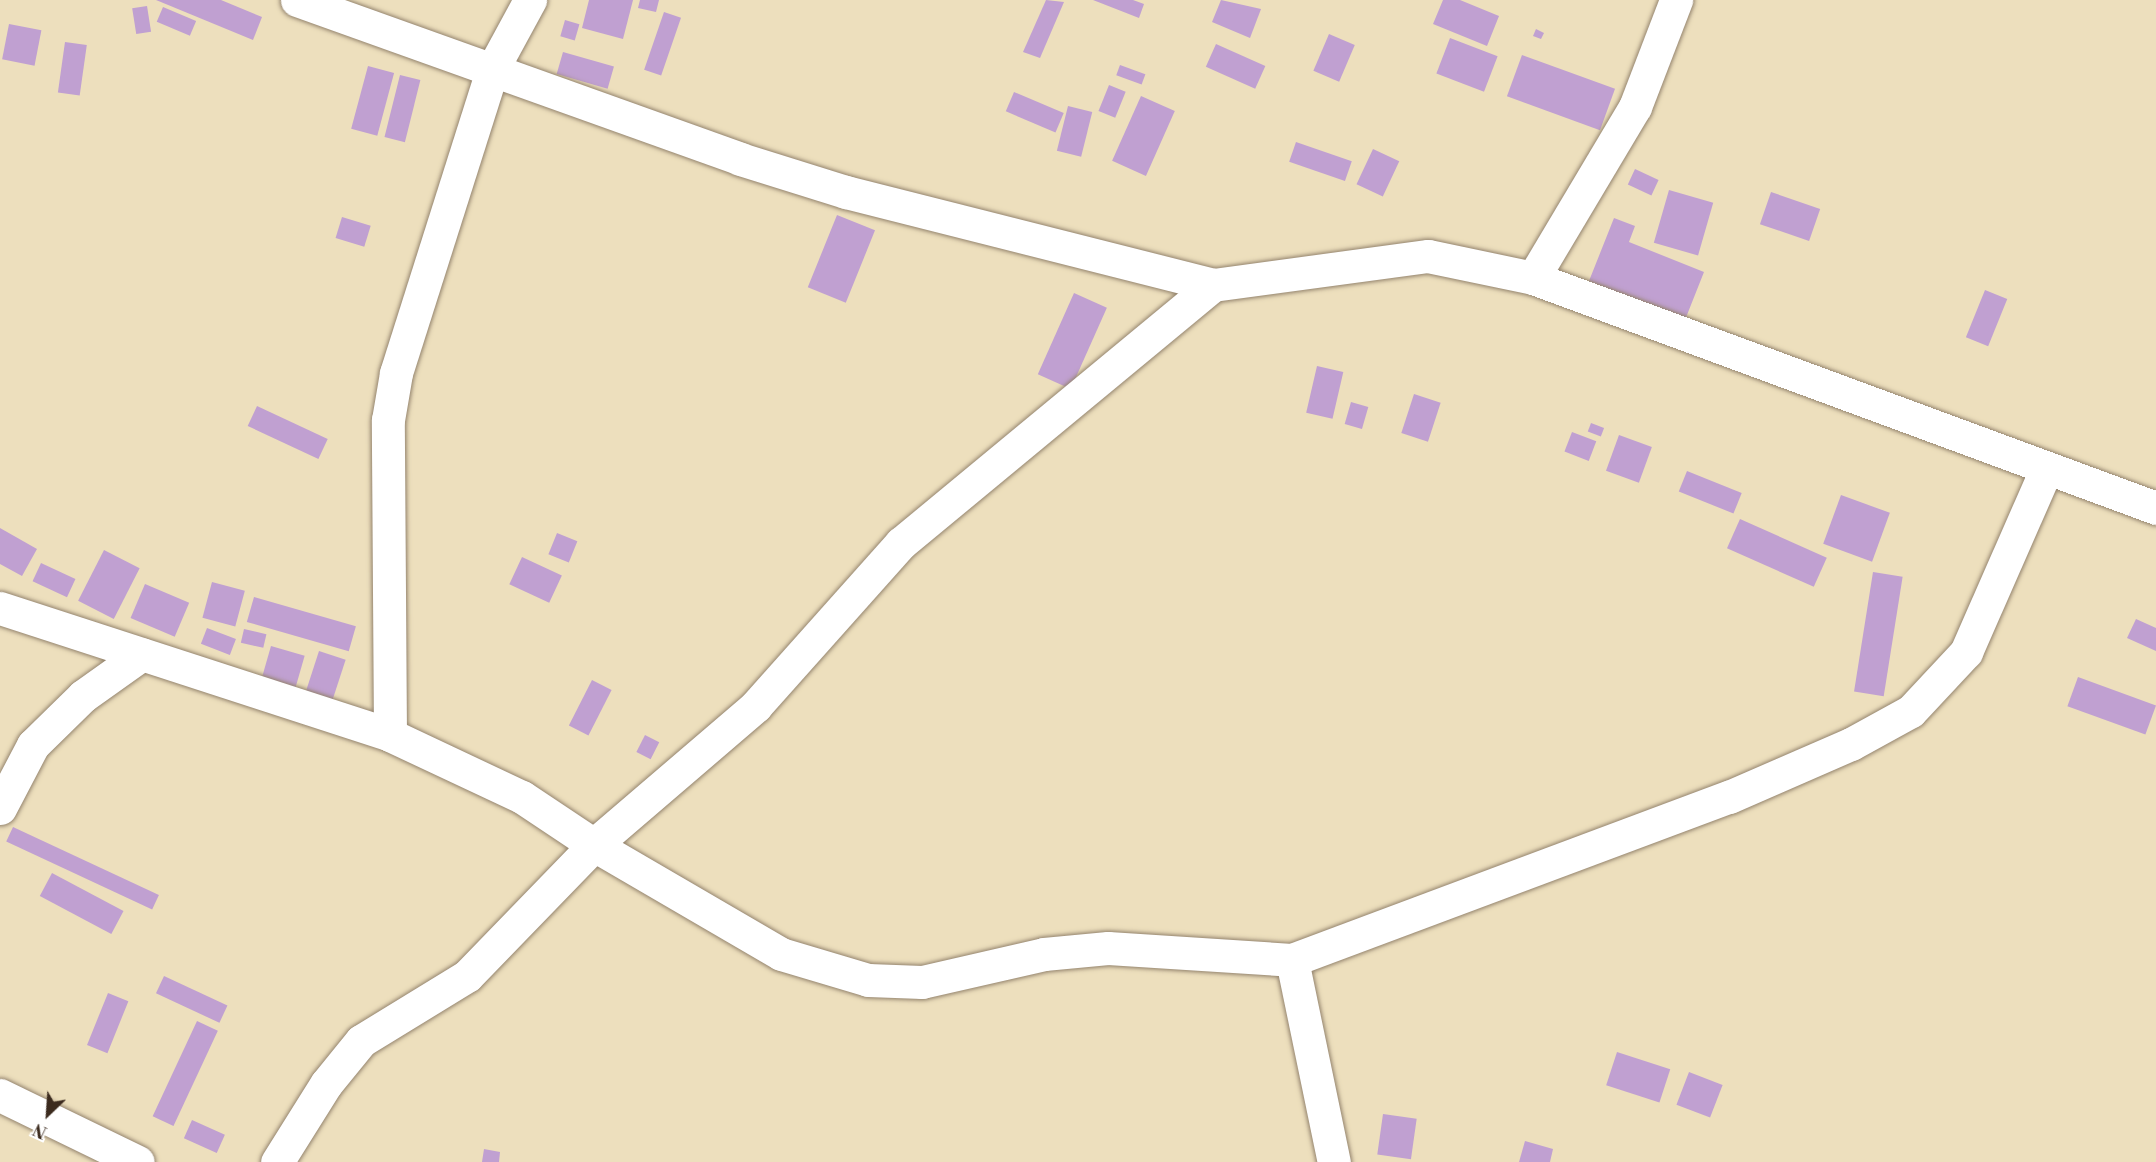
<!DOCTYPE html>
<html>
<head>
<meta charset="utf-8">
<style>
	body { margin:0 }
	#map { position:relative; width:2156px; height:1162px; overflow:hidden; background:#eddfbd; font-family:"Libre Bodoni",serif }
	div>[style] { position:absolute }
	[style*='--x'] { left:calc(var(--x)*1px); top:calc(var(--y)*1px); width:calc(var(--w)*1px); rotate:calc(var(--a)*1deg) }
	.building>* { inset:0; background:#c0a0d1; transform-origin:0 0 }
	.roads { filter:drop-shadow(0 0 2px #94846e) drop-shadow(0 0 2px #94846e) }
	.street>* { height:33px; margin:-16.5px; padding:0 16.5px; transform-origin:16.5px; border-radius:16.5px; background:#fff }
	span { translate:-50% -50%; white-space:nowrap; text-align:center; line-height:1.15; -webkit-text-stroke:4.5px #fff; paint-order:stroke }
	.north { position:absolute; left:18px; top:1084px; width:60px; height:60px; -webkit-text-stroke:4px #fff; paint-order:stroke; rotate:205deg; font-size:16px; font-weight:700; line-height:24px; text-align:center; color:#3b2a1e }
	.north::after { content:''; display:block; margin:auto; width:21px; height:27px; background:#3b2a1e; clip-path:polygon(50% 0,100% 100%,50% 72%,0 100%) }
</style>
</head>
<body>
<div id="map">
	<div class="building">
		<i style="clip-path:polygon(156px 0,221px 0,262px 17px,253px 40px)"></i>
		<i style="clip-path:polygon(589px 0,633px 0,623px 39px,582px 28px)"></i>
		<i style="clip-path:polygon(640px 0,659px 0,656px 12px,638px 8px)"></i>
		<i style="clip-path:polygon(1046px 0,1064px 2px,1040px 58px,1023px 52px)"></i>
		<i style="clip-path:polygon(1093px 0,1133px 0,1144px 4px,1139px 18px)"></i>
		<i style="clip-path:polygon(1221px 0,1261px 9px,1250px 38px,1212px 22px)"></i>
		<i style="clip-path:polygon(1443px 0,1460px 0,1499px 16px,1487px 46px,1433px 24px)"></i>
		<i style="left:147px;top:6px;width:26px;height:15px;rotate:81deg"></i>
		<i style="left:163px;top:7px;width:36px;height:16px;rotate:23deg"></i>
		<i style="left:664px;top:12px;width:18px;height:61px;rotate:19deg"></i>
		<i style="left:565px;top:20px;width:15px;height:17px;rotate:16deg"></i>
		<i style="left:9px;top:24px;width:33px;height:36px;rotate:11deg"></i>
		<i style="clip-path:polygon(1536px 29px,1544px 33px,1541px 39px,1533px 36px)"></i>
		<i style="left:1329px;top:34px;width:28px;height:40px;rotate:23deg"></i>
		<i style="left:1450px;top:38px;width:51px;height:38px;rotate:21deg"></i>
		<i style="left:65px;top:42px;width:22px;height:51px;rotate:8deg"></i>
		<i style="left:1216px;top:44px;width:54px;height:25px;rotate:24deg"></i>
		<i style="left:563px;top:52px;width:53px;height:23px;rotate:16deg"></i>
		<i style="left:1522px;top:55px;width:99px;height:44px;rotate:20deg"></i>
		<i style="left:1120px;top:65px;width:27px;height:11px;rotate:20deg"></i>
		<i style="left:368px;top:66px;width:27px;height:65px;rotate:15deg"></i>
		<i style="left:400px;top:75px;width:21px;height:64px;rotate:14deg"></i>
		<i style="left:1109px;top:85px;width:18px;height:28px;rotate:22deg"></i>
		<i style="left:1014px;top:92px;width:54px;height:21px;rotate:23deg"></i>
		<i style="left:1141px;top:96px;width:37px;height:71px;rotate:24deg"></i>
		<i style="left:1068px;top:106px;width:25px;height:46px;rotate:14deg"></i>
		<i style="left:1296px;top:142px;width:59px;height:21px;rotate:19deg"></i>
		<i style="left:1373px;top:149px;width:29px;height:39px;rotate:25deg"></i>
		<i style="left:1635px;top:169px;width:26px;height:17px;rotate:25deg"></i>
		<i style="left:1669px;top:190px;width:46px;height:55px;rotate:16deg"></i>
		<i style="left:1771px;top:192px;width:52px;height:34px;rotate:19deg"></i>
		<i style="left:837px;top:215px;width:41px;height:78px;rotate:22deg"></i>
		<i style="left:342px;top:217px;width:30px;height:22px;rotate:17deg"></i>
		<i style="clip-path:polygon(1614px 218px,1635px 226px,1629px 242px,1704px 272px,1685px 320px,1589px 281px)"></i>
		<i style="left:1985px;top:290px;width:24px;height:51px;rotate:22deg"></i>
		<i style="left:1074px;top:293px;width:36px;height:89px;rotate:24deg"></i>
		<i style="left:1317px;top:366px;width:27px;height:48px;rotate:13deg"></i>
		<i style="left:1414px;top:394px;width:28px;height:41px;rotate:18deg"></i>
		<i style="left:1351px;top:402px;width:18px;height:23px;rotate:16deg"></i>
		<i style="left:257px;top:406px;width:78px;height:22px;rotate:25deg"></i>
		<i style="left:1591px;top:423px;width:14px;height:9px;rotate:21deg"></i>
		<i style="left:1572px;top:432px;width:26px;height:21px;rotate:21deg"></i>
		<i style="left:1619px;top:435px;width:35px;height:38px;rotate:20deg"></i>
		<i style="left:1687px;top:471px;width:59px;height:22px;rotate:22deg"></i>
		<i style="left:1841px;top:495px;width:52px;height:52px;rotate:20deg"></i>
		<i style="left:1740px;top:519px;width:95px;height:32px;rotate:24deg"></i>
		<i style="clip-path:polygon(0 528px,37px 549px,22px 576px,0 564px)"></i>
		<i style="left:557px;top:533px;width:22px;height:23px;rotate:22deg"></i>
		<i style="left:104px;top:550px;width:40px;height:57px;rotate:27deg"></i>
		<i style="left:522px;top:557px;width:44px;height:30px;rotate:25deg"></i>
		<i style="left:41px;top:563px;width:38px;height:20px;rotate:25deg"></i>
		<i style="left:1873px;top:572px;width:30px;height:121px;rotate:9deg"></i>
		<i style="left:212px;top:582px;width:34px;height:37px;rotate:15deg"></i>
		<i style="left:145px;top:584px;width:48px;height:37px;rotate:23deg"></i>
		<i style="left:254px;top:597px;width:106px;height:26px;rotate:16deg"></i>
		<i style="clip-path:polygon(2136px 619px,2156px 628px,2156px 651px,2127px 638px)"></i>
		<i style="left:207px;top:628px;width:31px;height:17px;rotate:21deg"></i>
		<i style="left:244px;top:629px;width:23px;height:14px;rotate:13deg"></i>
		<i style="left:271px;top:646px;width:35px;height:38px;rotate:16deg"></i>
		<i style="left:319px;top:651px;width:28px;height:47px;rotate:18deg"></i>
		<i style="left:2078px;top:677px;width:83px;height:31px;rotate:20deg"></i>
		<i style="left:592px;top:680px;width:22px;height:51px;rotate:27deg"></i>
		<i style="left:645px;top:735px;width:16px;height:19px;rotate:27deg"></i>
		<i style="left:13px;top:827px;width:161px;height:16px;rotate:25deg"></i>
		<i style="left:52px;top:873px;width:81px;height:26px;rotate:28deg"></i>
		<i style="left:164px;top:976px;width:70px;height:19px;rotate:25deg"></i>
		<i style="left:108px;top:993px;width:22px;height:56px;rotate:22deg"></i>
		<i style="left:197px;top:1021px;width:23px;height:105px;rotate:25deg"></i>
		<i style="left:1617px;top:1052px;width:56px;height:35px;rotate:18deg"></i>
		<i style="left:1689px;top:1072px;width:36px;height:35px;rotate:21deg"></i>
		<i style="left:1383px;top:1114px;width:34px;height:41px;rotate:8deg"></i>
		<i style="left:192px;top:1120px;width:36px;height:20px;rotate:24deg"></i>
		<i style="clip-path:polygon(1525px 1141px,1553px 1149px,1550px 1162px,1519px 1162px)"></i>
		<i style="clip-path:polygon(484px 1149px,500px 1152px,499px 1162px,482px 1162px)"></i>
	</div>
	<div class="roads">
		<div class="street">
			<i style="--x:297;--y:0;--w:471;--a:19.7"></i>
			<i style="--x:740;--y:159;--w:111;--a:17.3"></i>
			<i style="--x:846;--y:192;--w:379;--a:14.2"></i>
			<i style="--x:1213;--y:285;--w:217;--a:-7.7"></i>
			<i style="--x:1428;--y:256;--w:107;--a:11.8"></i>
			<i style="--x:1533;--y:278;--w:664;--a:20.26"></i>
			<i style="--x:1533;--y:278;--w:199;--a:-59.2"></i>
			<i style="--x:1635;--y:107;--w:115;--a:-69"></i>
			<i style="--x:1213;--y:285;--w:405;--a:140.4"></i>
			<i style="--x:901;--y:543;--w:218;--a:131.7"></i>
			<i style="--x:756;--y:706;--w:213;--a:139.4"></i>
			<i style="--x:594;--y:845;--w:216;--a:30.2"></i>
			<i style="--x:781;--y:954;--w:91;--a:16.6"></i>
			<i style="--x:868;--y:980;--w:54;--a:2.1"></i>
			<i style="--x:922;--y:982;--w:125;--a:-12.9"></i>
			<i style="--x:1044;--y:954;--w:64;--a:-5.4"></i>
			<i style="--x:1108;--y:948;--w:184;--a:3.7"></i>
			<i style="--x:1292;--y:960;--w:466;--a:-20.5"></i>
			<i style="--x:1729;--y:797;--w:133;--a:-23.5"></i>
			<i style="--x:1851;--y:744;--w:68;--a:-28.8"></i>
			<i style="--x:1911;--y:711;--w:81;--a:-47"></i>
			<i style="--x:1966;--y:652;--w:199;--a:-66.3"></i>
			<i style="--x:0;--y:608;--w:410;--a:18"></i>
			<i style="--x:390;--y:735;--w:146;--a:25.2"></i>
			<i style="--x:522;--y:797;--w:87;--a:33.7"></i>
			<i style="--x:594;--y:845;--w:182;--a:134.1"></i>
			<i style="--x:467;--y:976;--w:124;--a:148.5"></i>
			<i style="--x:361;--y:1041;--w:55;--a:129.1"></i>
			<i style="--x:326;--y:1084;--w:92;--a:122.1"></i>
			<i style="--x:390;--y:735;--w:315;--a:-90.4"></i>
			<i style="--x:388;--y:420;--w:48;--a:-80.3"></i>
			<i style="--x:396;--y:373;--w:318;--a:-72.4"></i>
			<i style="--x:492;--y:70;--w:80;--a:-61.5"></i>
			<i style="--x:0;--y:808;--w:71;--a:-62.4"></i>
			<i style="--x:33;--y:745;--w:70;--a:-44.4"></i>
			<i style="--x:83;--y:696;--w:72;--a:-35.4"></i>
			<i style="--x:1292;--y:960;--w:206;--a:78.3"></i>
			<i style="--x:0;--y:1095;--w:153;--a:25.9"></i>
		</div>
	</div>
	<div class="north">N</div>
</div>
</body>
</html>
